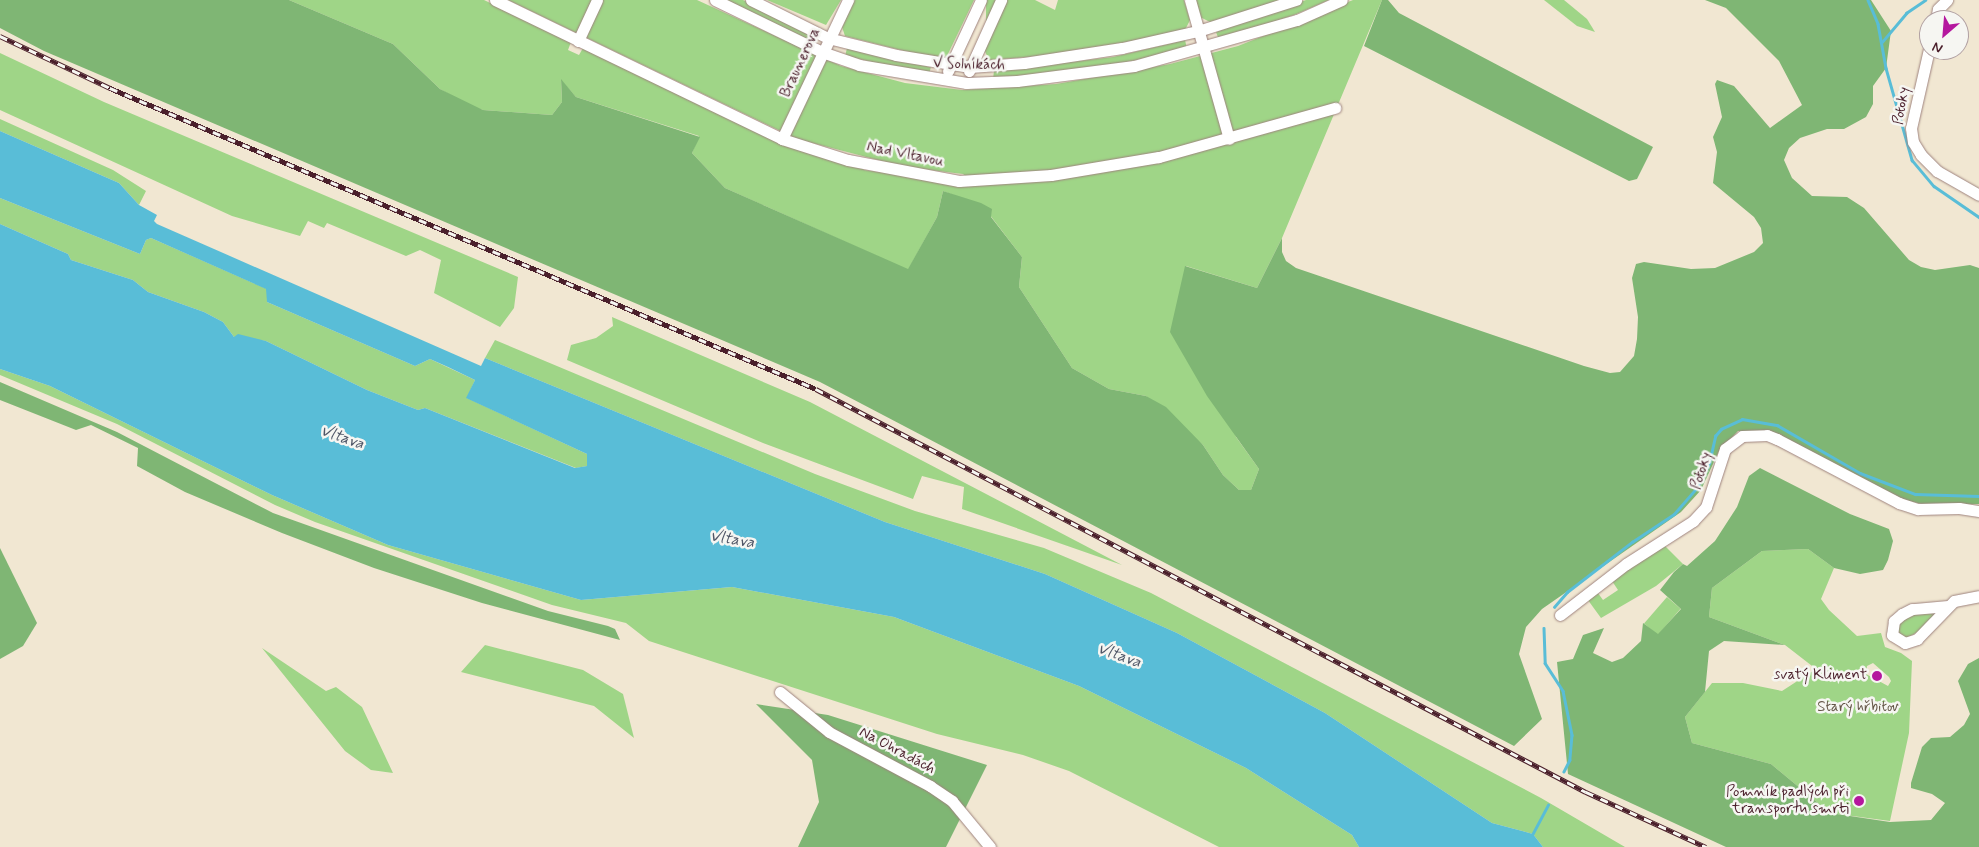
<!DOCTYPE html>
<html>
<head>
<meta charset="utf-8">
<style>
	body { margin:0 }
	#map { position:relative; width:1979px; height:847px; overflow:hidden; background:#f1e7d2; font-family:Mynerve,sans-serif }
	div>[style] { position:absolute }
	[style*='--x'] { left:calc(var(--x)*1px); top:calc(var(--y)*1px); width:calc(var(--w)*1px); rotate:calc(var(--a)*1deg) }
	.green>* { inset:0; background:#9fd587; transform-origin:0 0 }
	.forest>* { inset:0; background:#7fb674 }
	.water>* { inset:0; background:#59bdd7 }
	.stream>* { height:2.5px; margin:-1.25px; padding:0 1.25px; transform-origin:1.25px; border-radius:1.25px; background:#59bdd7 }
	.roads { filter:drop-shadow(0 0 1px #9e837e) drop-shadow(0 0 1px #9e837e) }
	.minor>* { height:11px; margin:-5.5px; padding:0 5.5px; transform-origin:5.5px; border-radius:5.5px; background:#fff }
	.rail>* { height:4.5px; margin-top:-2.25px; transform-origin:0; background:repeating-linear-gradient(90deg,#f6f6f2 0 8px,#4a1f2b 0 16px); box-sizing:border-box; border-block:1px solid #4a1f2b }
	.dots>* { width:14px; height:14px; translate:-50% -50%; box-sizing:border-box; border:2px solid #f6f6f2; border-radius:50% }
	span { translate:-50% -50%; white-space:nowrap; text-align:center; line-height:1.15; -webkit-text-stroke:5px #f6f6f2; paint-order:stroke }
	.street-label { font-size:15px; color:#4a1f2b }
	.poi-label { font-size:15px; color:#4a1f2b }
	.right { translate:-100% -50%; text-align:right }
	.park-label { font-size:15px; color:#645647 }
	.water-label { font-size:16px; color:#4f5667; font-style:italic }
	.north { position:absolute; left:1919px; top:10px; width:50px; height:50px; box-sizing:border-box; background:#f6f6f2; border:1px solid #b1a0a2; border-radius:50%; rotate:207deg; font-size:14px; font-weight:700; line-height:20px; text-align:center; color:#4a1f2b }
	.north::after { content:''; display:block; margin:auto; width:18px; height:22px; background:#b5179e; clip-path:polygon(50% 0,100% 100%,50% 72%,0 100%) }
</style>
</head>
<body>
<div id="map">
	<div class="green">
		<i style="clip-path:polygon(289px 0,484px 0,571px 42px,568px 50px,579px 55px,583px 48px,709px 105px,861px 166px,864px 170px,976px 184px,963px 174px,905px 167px,797px 139px,508px 0,697px 0,841px 66px,905px 83px,962px 90px,1056px 84px,1170px 64px,1238px 46px,1353px 0,1382px 0,1282px 238px,1257px 288px,1186px 266px,1236px 437px,1259px 469px,1251px 490px,1239px 490px,1223px 475px,1203px 445px,1146px 396px,1109px 389px,1072px 368px,1019px 287px,1022px 257px,983px 206px,943px 191px,937px 217px,908px 270px,725px 188px,692px 153px,699px 136px,576px 97px,561px 80px,562px 102px,552px 115px,483px 110px,470px 106px,440px 89px,393px 44px)"></i>
		<i style="clip-path:polygon(723px 0,743px 0,816px 35px,812px 42px)"></i>
		<i style="clip-path:polygon(767px 0,841px 0,826px 25px)"></i>
		<i style="clip-path:polygon(854px 0,974px 0,947px 56px,940px 60px,845px 36px,842px 27px)"></i>
		<i style="left:986px;top:0;width:10px;height:53px"></i>
		<i style="clip-path:polygon(1006px 0,1035px 0,1055px 10px,1058px 0,1184px 0,1190px 20px,1185px 30px,1151px 38px,1041px 56px,989px 60px,983px 47px)"></i>
		<i style="clip-path:polygon(1195px 0,1280px 0,1212px 23px,1200px 17px)"></i>
		<i style="clip-path:polygon(1306px 0,1329px 0,1294px 15px,1219px 40px,1216px 32px)"></i>
		<i style="clip-path:polygon(1544px 0,1564px 0,1587px 19px,1595px 32px,1577px 26px)"></i>
		<i style="clip-path:polygon(1185px 40px,1187px 49px,1113px 65px,993px 79px,994px 71px,1113px 57px)"></i>
		<i style="left:847px;top:48px;width:86px;height:8px;rotate:13deg"></i>
		<i style="clip-path:polygon(0 53px,104px 102px,518px 277px,514px 308px,500px 327px,434px 293px,441px 260px,420px 250px,406px 256px,327px 223px,324px 228px,308px 221px,300px 236px,232px 216px,0 110px)"></i>
		<i style="clip-path:polygon(0 119px,113px 170px,146px 191px,139px 205px,119px 183px,0 131px)"></i>
		<i style="clip-path:polygon(0 198px,140px 254px,146px 240px,151px 238px,267px 289px,267px 302px,415px 366px,430px 359px,475px 380px,467px 398px,587px 454px,587px 466px,576px 468px,425px 408px,418px 410px,367px 390px,266px 341px,234px 337px,223px 322px,204px 312px,148px 292px,133px 280px,71px 260px,68px 254px,0 224px)"></i>
		<i style="clip-path:polygon(612px 317px,810px 402px,1122px 565px,962px 509px,964px 487px,922px 476px,913px 499px,763px 443px,567px 360px,571px 345px,596px 338px,613px 326px)"></i>
		<i style="clip-path:polygon(495px 340px,815px 474px,915px 511px,1044px 548px,1151px 593px,1541px 798px,1625px 847px,1543px 847px,1533px 834px,1492px 823px,1325px 713px,1177px 633px,1045px 574px,885px 522px,485px 358px)"></i>
		<i style="clip-path:polygon(0 369px,50px 386px,272px 495px,388px 545px,581px 600px,732px 587px,894px 617px,1079px 686px,1246px 768px,1352px 835px,1359px 847px,1219px 847px,1069px 771px,1023px 755px,937px 734px,649px 641px,626px 623px,552px 605px,315px 522px,275px 505px,117px 424px,0 375px)"></i>
		<i style="clip-path:polygon(1663px 544px,1683px 564px,1656px 586px,1601px 618px,1585px 596px,1595px 589px,1603px 600px,1618px 590px,1610px 578px)"></i>
		<i style="clip-path:polygon(evenodd,1808px 549px,1834px 568px,1821px 599px,1829px 610px,1857px 636px,1881px 633px,1885px 647px,1901px 653px,1912px 661px,1909px 733px,1890px 821px,1830px 813px,1771px 764px,1692px 743px,1685px 717px,1712px 683px,1743px 683px,1782px 691px,1816px 669px,1785px 645px,1709px 617px,1712px 588px,1762px 551px,1808px 549px,1873px 663px,1889px 677px,1891px 681px,1888px 686px,1866px 674px,1867px 666px,1873px 663px)"></i>
		<i style="left:1667px;top:597px;width:18px;height:35px;rotate:41deg"></i>
		<i style="clip-path:polygon(1941px 609px,1926px 627px,1907px 638px,1898px 634px,1897px 624px,1913px 613px)"></i>
		<i style="clip-path:polygon(485px 645px,583px 670px,623px 694px,634px 738px,594px 706px,461px 672px)"></i>
		<i style="clip-path:polygon(262px 648px,326px 691px,336px 687px,362px 707px,393px 773px,371px 770px,345px 751px)"></i>
	</div>
	<div class="forest">
		<i style="clip-path:polygon(0 0,289px 0,393px 44px,440px 89px,483px 110px,552px 115px,562px 102px,561px 79px,576px 97px,700px 137px,692px 153px,725px 188px,908px 269px,937px 217px,943px 191px,981px 203px,992px 209px,991px 217px,1022px 257px,1019px 287px,1072px 368px,1109px 389px,1146px 396px,1166px 407px,1203px 445px,1223px 475px,1239px 490px,1251px 490px,1259px 469px,1207px 396px,1170px 332px,1185px 266px,1257px 288px,1282px 238px,1282px 252px,1286px 261px,1296px 268px,1584px 366px,1610px 373px,1620px 372px,1634px 356px,1637px 339px,1638px 317px,1632px 278px,1636px 264px,1644px 262px,1691px 269px,1715px 268px,1754px 252px,1763px 243px,1761px 228px,1754px 217px,1713px 183px,1717px 152px,1713px 137px,1722px 117px,1715px 84px,1717px 80px,1734px 86px,1770px 128px,1802px 105px,1779px 61px,1726px 8px,1705px 0,1871px 0,1891px 31px,1886px 68px,1873px 86px,1873px 104px,1866px 117px,1844px 129px,1827px 129px,1800px 138px,1789px 148px,1784px 160px,1792px 178px,1812px 196px,1847px 197px,1864px 208px,1909px 260px,1921px 267px,1935px 270px,1970px 265px,1979px 268px,1979px 504px,1930px 506px,1905px 500px,1751px 431px,1738px 431px,1719px 451px,1701px 490px,1681px 512px,1542px 609px,1526px 627px,1519px 654px,1542px 719px,1514px 746px,820px 382px,44px 51px,0 28px)"></i>
		<i style="clip-path:polygon(1382px 0,1388px 0,1399px 13px,1653px 147px,1637px 179px,1629px 181px,1364px 46px)"></i>
		<i style="clip-path:polygon(0 382px,117px 432px,273px 513px,548px 611px,608px 626px,615px 629px,620px 640px,482px 603px,374px 568px,282px 533px,185px 492px,137px 466px,138px 448px,91px 425px,76px 430px,0 400px)"></i>
		<i style="clip-path:polygon(1760px 468px,1850px 514px,1889px 529px,1893px 541px,1888px 560px,1883px 570px,1860px 574px,1834px 568px,1808px 549px,1762px 551px,1712px 588px,1709px 617px,1785px 645px,1724px 641px,1709px 651px,1705px 692px,1685px 717px,1692px 743px,1771px 764px,1830px 813px,1890px 822px,1931px 820px,1945px 803px,1932px 794px,1911px 788px,1911px 783px,1922px 747px,1931px 738px,1950px 737px,1964px 725px,1970px 714px,1958px 681px,1968px 664px,1979px 658px,1979px 847px,1726px 847px,1568px 774px,1557px 662px,1573px 659px,1583px 635px,1604px 628px,1593px 653px,1612px 662px,1623px 658px,1641px 641px,1643px 623px,1658px 634px,1681px 609px,1660px 590px,1674px 572px,1683px 564px,1687px 566px,1715px 541px,1737px 507px,1749px 476px)"></i>
		<i style="clip-path:polygon(0 548px,37px 623px,23px 646px,0 659px)"></i>
		<i style="clip-path:polygon(756px 704px,828px 715px,987px 765px,946px 847px,798px 847px,819px 802px,812px 760px)"></i>
	</div>
	<div class="water">
		<i style="clip-path:polygon(0 131px,119px 183px,139px 205px,157px 215px,154px 221px,157px 224px,481px 366px,485px 358px,885px 522px,1045px 574px,1177px 633px,1325px 713px,1492px 823px,1533px 834px,1543px 847px,1359px 847px,1352px 835px,1246px 768px,1079px 686px,894px 617px,732px 587px,581px 600px,388px 545px,272px 495px,50px 386px,0 369px,0 224px,68px 254px,71px 260px,133px 280px,148px 292px,204px 312px,223px 322px,234px 337px,238px 334px,266px 341px,367px 390px,418px 410px,425px 408px,575px 468px,587px 466px,587px 454px,466px 398px,475px 380px,448px 367px,430px 359px,415px 366px,267px 302px,266px 289px,151px 238px,146px 240px,140px 254px,0 198px)"></i>
	</div>
	<div class="stream">
		<i style="--x:1868;--y:0;--w:26;--a:67"></i>
		<i style="--x:1878;--y:24;--w:45;--a:79.7"></i>
		<i style="--x:1886;--y:68;--w:96;--a:74.2"></i>
		<i style="--x:1912;--y:160;--w:34;--a:50"></i>
		<i style="--x:1934;--y:186;--w:55;--a:34.6"></i>
		<i style="--x:1882;--y:42;--w:38;--a:-50"></i>
		<i style="--x:1906;--y:13;--w:23;--a:-34"></i>
		<i style="--x:1554;--y:607;--w:20;--a:-49"></i>
		<i style="--x:1567;--y:592;--w:82;--a:-37.6"></i>
		<i style="--x:1632;--y:542;--w:50;--a:-33.7"></i>
		<i style="--x:1674;--y:514;--w:33;--a:-49"></i>
		<i style="--x:1696;--y:489;--w:29;--a:-63"></i>
		<i style="--x:1709;--y:463;--w:28;--a:-77"></i>
		<i style="--x:1715;--y:436;--w:9;--a:-49"></i>
		<i style="--x:1721;--y:429;--w:23;--a:-25"></i>
		<i style="--x:1742;--y:419;--w:36;--a:10"></i>
		<i style="--x:1777;--y:425;--w:96;--a:30"></i>
		<i style="--x:1860;--y:473;--w:59;--a:20.9"></i>
		<i style="--x:1915;--y:494;--w:64;--a:1.8"></i>
		<i style="--x:1544;--y:628;--w:35;--a:88"></i>
		<i style="--x:1545;--y:663;--w:33;--a:57"></i>
		<i style="--x:1563;--y:691;--w:45;--a:78.4"></i>
		<i style="--x:1572;--y:735;--w:25;--a:95"></i>
		<i style="--x:1570;--y:760;--w:13;--a:117"></i>
		<i style="--x:1532;--y:835;--w:34;--a:-62"></i>
	</div>
	<div class="roads">
		<div class="minor">
			<i style="--x:495;--y:0;--w:319;--a:25.8"></i>
			<i style="--x:782;--y:139;--w:69;--a:17.7"></i>
			<i style="--x:848;--y:160;--w:113;--a:10.7"></i>
			<i style="--x:959;--y:181;--w:92;--a:-3.7"></i>
			<i style="--x:1051;--y:175;--w:109;--a:-9.5"></i>
			<i style="--x:1159;--y:157;--w:183;--a:-15.6"></i>
			<i style="--x:715;--y:0;--w:119;--a:25.9"></i>
			<i style="--x:822;--y:52;--w:39;--a:19"></i>
			<i style="--x:859;--y:65;--w:109;--a:9.5"></i>
			<i style="--x:966;--y:83;--w:51;--a:-2.2"></i>
			<i style="--x:1017;--y:81;--w:118;--a:-7.3"></i>
			<i style="--x:1134;--y:66;--w:169;--a:-15.8"></i>
			<i style="--x:1297;--y:20;--w:49;--a:-24"></i>
			<i style="--x:751;--y:0;--w:86;--a:26.3"></i>
			<i style="--x:828;--y:38;--w:70;--a:14"></i>
			<i style="--x:896;--y:55;--w:75;--a:9.2"></i>
			<i style="--x:970;--y:67;--w:54;--a:-4.2"></i>
			<i style="--x:1024;--y:63;--w:99;--a:-8.7"></i>
			<i style="--x:1122;--y:48;--w:78;--a:-12.6"></i>
			<i style="--x:1198;--y:31;--w:103;--a:-17.6"></i>
			<i style="--x:1190;--y:0;--w:144;--a:74.3"></i>
			<i style="--x:1936;--y:20;--w:11;--a:-80"></i>
			<i style="--x:1938;--y:9;--w:13;--a:-45"></i>
			<i style="--x:578;--y:41;--w:45;--a:-65.1"></i>
			<i style="--x:1929;--y:49;--w:81;--a:102.8"></i>
			<i style="--x:1911;--y:128;--w:14;--a:82"></i>
			<i style="--x:1913;--y:142;--w:15;--a:58"></i>
			<i style="--x:1921;--y:155;--w:23;--a:45"></i>
			<i style="--x:1937;--y:171;--w:48;--a:29.7"></i>
			<i style="--x:948;--y:71;--w:78;--a:-65.1"></i>
			<i style="--x:969;--y:71;--w:78;--a:-65.7"></i>
			<i style="--x:782;--y:139;--w:154;--a:-64.6"></i>
			<i style="--x:1948;--y:606;--w:36;--a:175"></i>
			<i style="--x:1912;--y:609;--w:11;--a:153"></i>
			<i style="--x:1902;--y:614;--w:11;--a:139"></i>
			<i style="--x:1894;--y:621;--w:14;--a:98"></i>
			<i style="--x:1892;--y:635;--w:15;--a:32"></i>
			<i style="--x:1905;--y:643;--w:13;--a:-18"></i>
			<i style="--x:1917;--y:639;--w:53;--a:-45.8"></i>
			<i style="--x:1954;--y:601;--w:25;--a:-11"></i>
			<i style="--x:1560;--y:615;--w:83;--a:-37.7"></i>
			<i style="--x:1626;--y:564;--w:80;--a:-32.7"></i>
			<i style="--x:1693;--y:521;--w:19;--a:-47"></i>
			<i style="--x:1706;--y:507;--w:61;--a:-71.9"></i>
			<i style="--x:1725;--y:449;--w:21;--a:-37"></i>
			<i style="--x:1742;--y:436;--w:25;--a:-2"></i>
			<i style="--x:1767;--y:435;--w:11;--a:22"></i>
			<i style="--x:1777;--y:439;--w:138;--a:27.7"></i>
			<i style="--x:1899;--y:503;--w:20;--a:18"></i>
			<i style="--x:1918;--y:509;--w:41;--a:-1.4"></i>
			<i style="--x:1959;--y:508;--w:20;--a:9"></i>
			<i style="--x:780;--y:692;--w:63;--a:39.2"></i>
			<i style="--x:829;--y:732;--w:115;--a:28.1"></i>
			<i style="--x:930;--y:786;--w:27;--a:34"></i>
			<i style="--x:952;--y:801;--w:60;--a:50.4"></i>
		</div>
	</div>
	<div class="rail">
		<i style="--x:0;--y:36;--w:122;--a:25.3"></i>
		<i style="--x:110;--y:88;--w:767;--a:23.09"></i>
		<i style="--x:816;--y:389;--w:869;--a:27.63"></i>
		<i style="--x:1586;--y:792;--w:132;--a:24.6"></i>
	</div>
	<div class="dots">
		<i style="left:1877px;top:676px;background:#b5179e"></i>
		<i style="left:1859px;top:801px;background:#b5179e"></i>
	</div>
	<div class="street-label">
		<span style="left:801px;top:63px;rotate:-65deg">Braunerova</span>
		<span style="left:969px;top:65px;rotate:2deg">V Solníkách</span>
		<span style="left:1902px;top:106px;rotate:-80deg">Potoky</span>
		<span style="left:905px;top:155px;rotate:11deg">Nad Vltavou</span>
		<span style="left:1702px;top:471px;rotate:-72deg">Potoky</span>
		<span style="left:897px;top:751px;rotate:28deg">Na Ohradách</span>
	</div>
	<div class="poi-label">
		<span class="right" style="left:1867px;top:676px">svatý Kliment</span>
		<span class="right" style="left:1849px;top:801px">Pomník padlých při<br>transportu smrti</span>
	</div>
	<div class="park-label">
		<span style="left:1858px;top:708px">Starý hřbitov</span>
	</div>
	<div class="water-label">
		<span style="left:342px;top:438px;rotate:19deg">Vltava</span>
		<span style="left:732px;top:540px;rotate:9deg">Vltava</span>
		<span style="left:1119px;top:656px;rotate:20deg">Vltava</span>
	</div>
	<div class="north">N</div>
</div>
</body>
</html>
